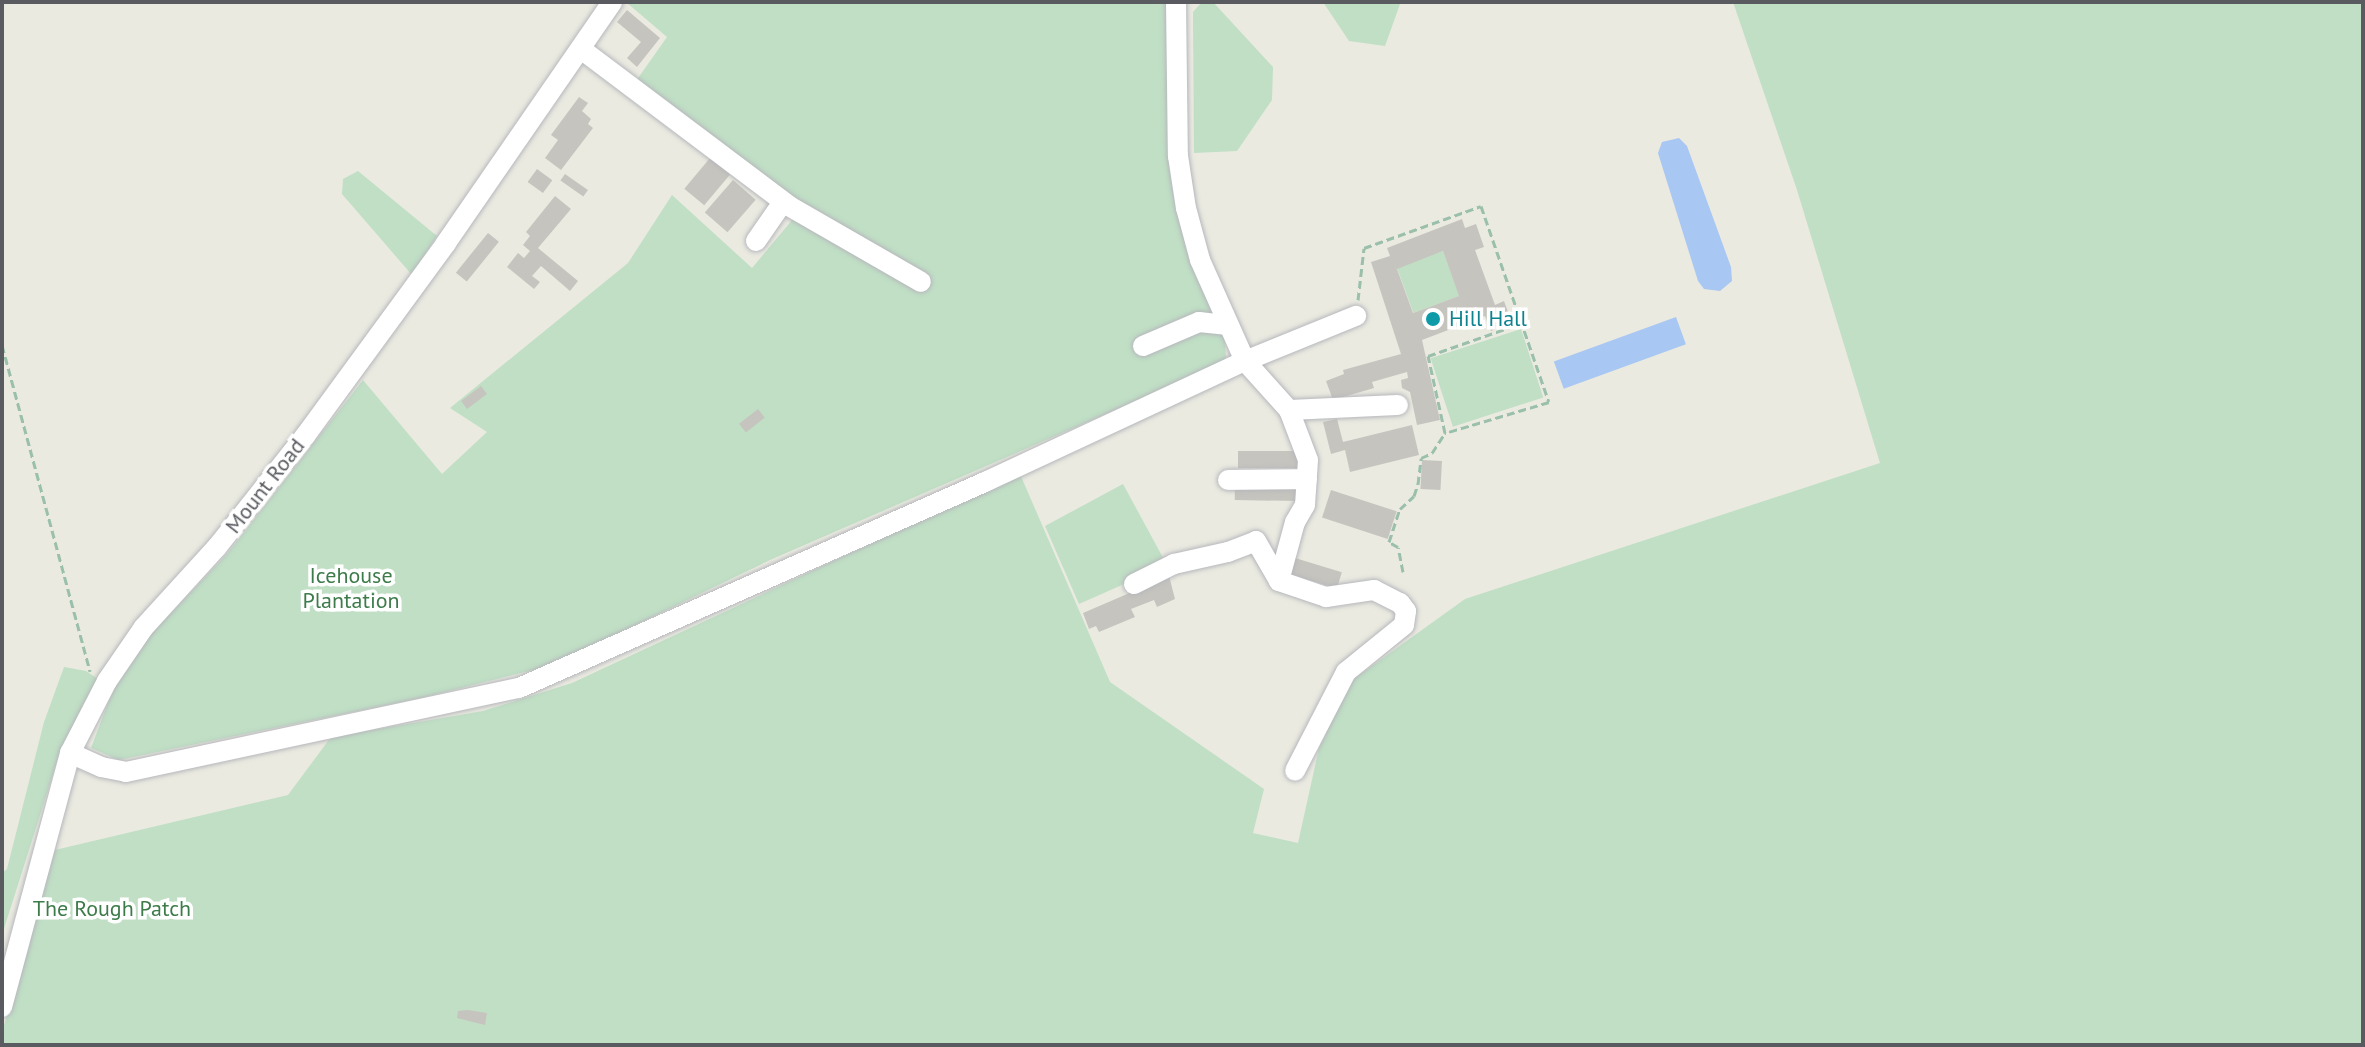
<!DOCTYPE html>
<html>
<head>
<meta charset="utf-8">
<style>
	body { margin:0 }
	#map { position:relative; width:2365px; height:1047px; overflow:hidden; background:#eaeae1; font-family:"PT Sans",sans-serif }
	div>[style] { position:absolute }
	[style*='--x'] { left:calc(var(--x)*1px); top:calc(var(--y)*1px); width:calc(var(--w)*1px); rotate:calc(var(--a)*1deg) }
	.green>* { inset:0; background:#c0dfc5; transform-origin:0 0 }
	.water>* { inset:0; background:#a8c7f3; transform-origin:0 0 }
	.building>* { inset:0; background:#c6c4be; transform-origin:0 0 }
	.path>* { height:3px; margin-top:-1.5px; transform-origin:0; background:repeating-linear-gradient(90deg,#9abfaa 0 8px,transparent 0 12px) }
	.roads { filter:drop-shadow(0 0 2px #b6b7bc) drop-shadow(0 0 2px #b6b7bc) }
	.minor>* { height:20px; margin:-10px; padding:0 10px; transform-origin:10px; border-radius:10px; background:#fff }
	.dots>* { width:22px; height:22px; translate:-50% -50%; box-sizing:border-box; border:4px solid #fff; border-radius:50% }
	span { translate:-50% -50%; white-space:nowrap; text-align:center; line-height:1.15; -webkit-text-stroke:7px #fff; paint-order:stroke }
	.culture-label { font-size:22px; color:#0d838f }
	.left { translate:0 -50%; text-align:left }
	.street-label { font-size:22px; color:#595b60 }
	.park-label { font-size:22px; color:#3d7b4a }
	.frame { position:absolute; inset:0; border:4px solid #595b60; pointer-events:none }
</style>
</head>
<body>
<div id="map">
	<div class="green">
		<i style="clip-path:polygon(626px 2px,1170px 2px,1195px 262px,1225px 341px,1226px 358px,1216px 366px,770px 560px,565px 659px,537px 669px,421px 698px,119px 760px,91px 748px,112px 692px,151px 634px,227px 554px,363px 380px,442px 474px,487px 432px,450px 408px,628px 263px,672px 195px,752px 268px,803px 207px,636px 81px,667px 37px)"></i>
		<i style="clip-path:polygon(1202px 2px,1213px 2px,1273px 67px,1272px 100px,1237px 151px,1194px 153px,1193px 12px)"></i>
		<i style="clip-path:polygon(1323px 2px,1399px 2px,1400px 4px,1385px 46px,1349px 41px)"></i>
		<i style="clip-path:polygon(1733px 2px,2363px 2px,2363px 1045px,2px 1045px,2px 1032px,55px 850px,288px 795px,331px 737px,483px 711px,572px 683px,1020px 474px,1110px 682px,1264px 789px,1253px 833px,1298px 843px,1319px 748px,1351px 681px,1465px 599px,1880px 463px,1797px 190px)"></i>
		<i style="clip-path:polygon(358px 171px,437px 236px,412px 275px,342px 194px,343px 179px)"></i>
		<i style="left:1443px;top:251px;width:48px;height:49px;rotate:70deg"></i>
		<i style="left:1521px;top:329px;width:72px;height:95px;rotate:72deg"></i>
		<i style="clip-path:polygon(1123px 484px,1167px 565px,1079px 604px,1045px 526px)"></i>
		<i style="clip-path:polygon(64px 667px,86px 671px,98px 679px,61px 749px,2px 935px,2px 873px,7px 869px,44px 722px)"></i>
	</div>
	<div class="water">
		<i style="clip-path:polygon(1679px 138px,1687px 146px,1731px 267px,1732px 281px,1720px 291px,1704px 289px,1698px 281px,1658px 153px,1662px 142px)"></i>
		<i style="left:1676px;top:317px;width:29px;height:130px;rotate:70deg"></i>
	</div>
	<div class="building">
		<i style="clip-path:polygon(627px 10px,660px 38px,637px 67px,627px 58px,641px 42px,617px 22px)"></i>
		<i style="clip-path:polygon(579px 97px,588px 103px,582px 111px,591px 119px,588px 124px,593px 128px,561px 170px,545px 158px,558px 140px,551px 135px)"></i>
		<i style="left:710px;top:158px;width:26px;height:40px;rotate:40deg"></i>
		<i style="left:537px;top:169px;width:19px;height:16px;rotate:36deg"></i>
		<i style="left:565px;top:174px;width:28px;height:8px;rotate:35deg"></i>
		<i style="left:733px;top:180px;width:30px;height:43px;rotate:41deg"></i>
		<i style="clip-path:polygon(555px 196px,571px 209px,538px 248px,578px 281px,570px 291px,541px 266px,532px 276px,540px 282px,534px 289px,507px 267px,518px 253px,524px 258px,530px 251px,523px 245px,530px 236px,526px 232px)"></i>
		<i style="clip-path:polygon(evenodd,1462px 219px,1465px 228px,1476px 224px,1484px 247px,1475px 250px,1495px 305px,1504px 301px,1512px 323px,1491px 331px,1485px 316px,1422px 340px,1440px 420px,1417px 425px,1410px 392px,1402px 388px,1401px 380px,1408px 378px,1407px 372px,1372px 382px,1374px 388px,1333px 400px,1326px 381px,1344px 374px,1343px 370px,1401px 354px,1371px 262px,1390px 256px,1387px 248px,1462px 219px,1443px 251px,1459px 296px,1413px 313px,1397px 269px,1443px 251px)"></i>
		<i style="left:488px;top:233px;width:14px;height:51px;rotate:39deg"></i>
		<i style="left:481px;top:386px;width:10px;height:25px;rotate:53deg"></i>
		<i style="left:758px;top:409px;width:11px;height:24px;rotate:52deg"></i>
		<i style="clip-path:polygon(1337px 419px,1343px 442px,1412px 425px,1419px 455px,1350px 472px,1345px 450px,1331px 454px,1323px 422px)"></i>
		<i style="left:1238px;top:451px;width:61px;height:17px"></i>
		<i style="left:1422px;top:460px;width:20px;height:29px;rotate:3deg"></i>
		<i style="left:1235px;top:483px;width:64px;height:17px;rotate:1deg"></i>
		<i style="left:1331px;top:490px;width:69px;height:29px;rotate:18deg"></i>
		<i style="left:1295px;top:558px;width:49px;height:17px;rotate:17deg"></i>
		<i style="clip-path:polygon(1169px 576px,1175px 599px,1157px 607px,1154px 600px,1131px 609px,1135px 617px,1099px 632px,1096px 626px,1089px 629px,1083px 613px)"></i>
		<i style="clip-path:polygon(468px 1010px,487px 1013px,485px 1025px,457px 1018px,458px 1011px)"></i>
	</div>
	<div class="path">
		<i style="--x:1358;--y:300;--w:52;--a:-83.4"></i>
		<i style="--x:1364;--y:248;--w:124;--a:-19.7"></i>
		<i style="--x:1481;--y:206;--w:207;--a:70.9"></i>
		<i style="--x:1549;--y:402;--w:109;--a:163.4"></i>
		<i style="--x:1445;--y:433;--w:79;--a:-102.4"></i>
		<i style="--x:1428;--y:356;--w:100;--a:-19.3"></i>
		<i style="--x:2;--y:345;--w:338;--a:74.9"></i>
		<i style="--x:1403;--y:572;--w:25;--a:-101"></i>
		<i style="--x:1398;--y:547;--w:10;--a:-151"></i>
		<i style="--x:1389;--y:542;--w:35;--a:-72"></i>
		<i style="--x:1400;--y:509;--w:19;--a:-43"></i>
		<i style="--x:1414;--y:496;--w:13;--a:-72"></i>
		<i style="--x:1418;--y:484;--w:26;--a:-83"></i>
		<i style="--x:1421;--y:458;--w:12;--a:-24"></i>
		<i style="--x:1432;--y:453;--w:24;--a:-57"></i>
	</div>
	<div class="roads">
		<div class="minor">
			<i style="--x:1176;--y:2;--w:154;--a:89.3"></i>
			<i style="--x:1178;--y:156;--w:53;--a:81.3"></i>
			<i style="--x:1186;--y:208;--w:54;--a:74.9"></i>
			<i style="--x:1200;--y:260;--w:111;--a:66"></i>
			<i style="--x:1245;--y:361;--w:120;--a:-22.1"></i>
			<i style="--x:581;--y:49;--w:261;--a:37"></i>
			<i style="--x:789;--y:206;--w:152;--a:29.9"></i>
			<i style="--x:756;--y:241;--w:47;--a:-55.3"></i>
			<i style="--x:1143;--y:346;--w:61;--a:-23.2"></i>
			<i style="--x:1199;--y:322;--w:27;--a:6"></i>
			<i style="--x:1289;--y:410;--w:109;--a:-2.6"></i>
			<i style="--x:1228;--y:480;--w:79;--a:-0.7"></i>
			<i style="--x:1134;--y:584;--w:45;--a:-26.6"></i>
			<i style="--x:1174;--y:564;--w:55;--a:-12.5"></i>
			<i style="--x:1228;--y:552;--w:30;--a:-21"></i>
			<i style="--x:1256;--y:541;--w:46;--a:60.1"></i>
			<i style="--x:1279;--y:581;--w:50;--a:18.8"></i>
			<i style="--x:1326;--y:597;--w:49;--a:-8.3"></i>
			<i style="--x:1374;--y:590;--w:29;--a:27"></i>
			<i style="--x:1400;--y:603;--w:10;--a:53"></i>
			<i style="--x:1406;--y:611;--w:14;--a:98"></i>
			<i style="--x:1404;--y:625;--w:75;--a:141"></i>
			<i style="--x:1346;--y:672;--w:111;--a:117.3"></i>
			<i style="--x:70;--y:753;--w:34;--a:24"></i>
			<i style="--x:101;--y:767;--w:25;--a:11"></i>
			<i style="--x:126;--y:772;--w:402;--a:-12.1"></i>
			<i style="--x:519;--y:688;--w:510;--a:-23.85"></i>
			<i style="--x:985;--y:482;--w:287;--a:-25"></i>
			<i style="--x:1245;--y:361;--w:66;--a:48.1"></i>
			<i style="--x:1289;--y:410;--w:53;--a:69.2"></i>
			<i style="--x:1308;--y:460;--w:45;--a:93.8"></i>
			<i style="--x:1305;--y:505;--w:20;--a:120"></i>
			<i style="--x:1295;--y:522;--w:61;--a:105.2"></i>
			<i style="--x:2;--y:1007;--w:263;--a:-75"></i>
			<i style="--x:70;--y:753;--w:81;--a:-62.8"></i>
			<i style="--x:107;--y:681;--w:65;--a:-55.6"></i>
			<i style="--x:144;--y:627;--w:108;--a:-47.6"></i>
			<i style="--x:217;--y:547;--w:142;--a:-51.6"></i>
			<i style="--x:305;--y:436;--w:239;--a:-53.8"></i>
			<i style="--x:446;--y:243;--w:293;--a:-55.4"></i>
		</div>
	</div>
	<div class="dots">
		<i style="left:1433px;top:319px;background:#0f9aa8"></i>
	</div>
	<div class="culture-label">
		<span class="left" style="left:1449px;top:319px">Hill Hall</span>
	</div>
	<div class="street-label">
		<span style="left:265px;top:486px;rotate:-52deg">Mount Road</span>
	</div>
	<div class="park-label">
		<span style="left:351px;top:588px">Icehouse<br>Plantation</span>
		<span style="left:112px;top:909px">The Rough Patch</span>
	</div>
	<div class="frame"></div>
</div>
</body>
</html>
